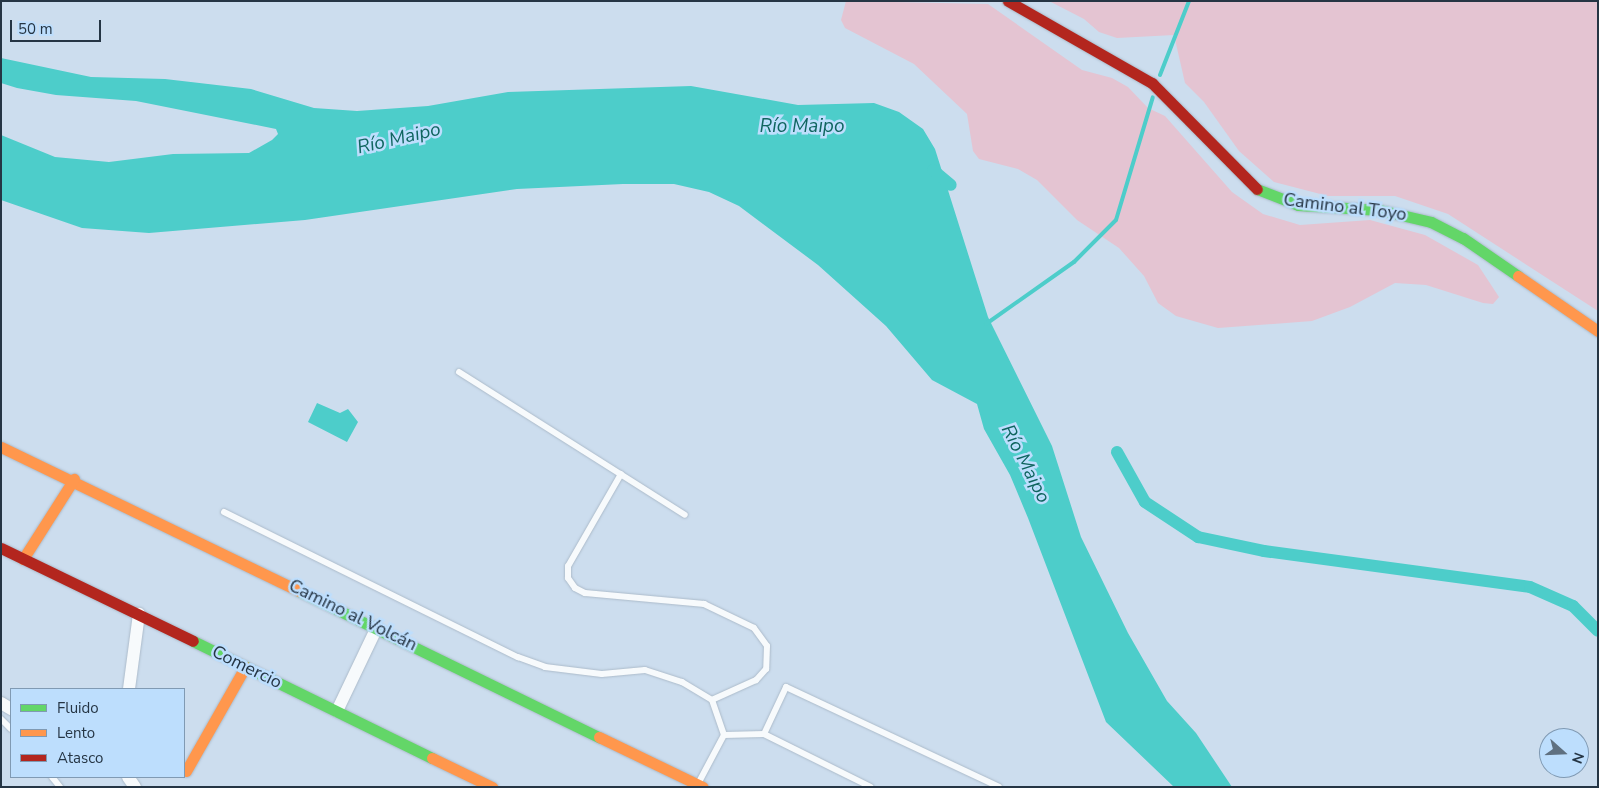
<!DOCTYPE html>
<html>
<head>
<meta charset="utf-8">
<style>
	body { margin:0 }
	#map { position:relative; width:1599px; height:788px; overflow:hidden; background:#cde; font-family:"Nunito Sans",sans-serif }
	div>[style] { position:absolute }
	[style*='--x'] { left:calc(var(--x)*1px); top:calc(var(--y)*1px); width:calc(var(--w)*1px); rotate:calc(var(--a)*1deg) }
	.green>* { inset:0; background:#e4c4d2 }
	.water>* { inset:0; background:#4dcdca }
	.stream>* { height:4px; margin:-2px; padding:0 2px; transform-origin:2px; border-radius:2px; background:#4dcdca }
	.canal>* { height:12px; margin:-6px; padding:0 6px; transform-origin:6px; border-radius:6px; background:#4dcdca }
	.roads { filter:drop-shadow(0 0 1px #acbbca) drop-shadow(0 0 1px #acbbca) }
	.lane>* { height:6px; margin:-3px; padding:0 3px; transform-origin:3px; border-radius:3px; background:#f7fafc }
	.street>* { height:12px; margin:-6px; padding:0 6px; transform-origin:6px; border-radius:6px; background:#f7fafc }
	.fast>* { height:11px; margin:-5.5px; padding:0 5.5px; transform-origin:5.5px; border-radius:5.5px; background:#63d668 }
	.slow>* { height:11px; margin:-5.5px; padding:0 5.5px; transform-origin:5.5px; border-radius:5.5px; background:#ff974d }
	.jam>* { height:11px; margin:-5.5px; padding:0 5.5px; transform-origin:5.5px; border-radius:5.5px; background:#b3261e }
	span { translate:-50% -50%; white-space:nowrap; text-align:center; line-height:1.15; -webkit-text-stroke:5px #bddefd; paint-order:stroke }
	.street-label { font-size:18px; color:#253544 }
	.water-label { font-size:19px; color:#0f655f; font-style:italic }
	.frame { position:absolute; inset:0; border:2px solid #253544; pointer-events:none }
	.legend { position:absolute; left:10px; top:688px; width:175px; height:90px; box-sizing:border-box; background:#bddefd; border:1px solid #809ab3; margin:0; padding:6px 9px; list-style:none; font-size:15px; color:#253544 }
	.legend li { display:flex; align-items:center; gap:10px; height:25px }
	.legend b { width:25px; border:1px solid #809ab3 }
	.north { position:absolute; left:1539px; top:728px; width:50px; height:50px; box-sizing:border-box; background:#bddefd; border:1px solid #809ab3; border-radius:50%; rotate:110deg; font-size:14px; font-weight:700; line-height:20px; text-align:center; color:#253544 }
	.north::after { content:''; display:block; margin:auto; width:18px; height:22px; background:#5f7080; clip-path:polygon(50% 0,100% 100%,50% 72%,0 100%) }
	.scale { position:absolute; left:10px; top:20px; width:91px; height:22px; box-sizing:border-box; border:2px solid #253544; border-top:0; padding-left:6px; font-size:15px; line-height:18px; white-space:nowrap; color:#253544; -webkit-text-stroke:4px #bddefd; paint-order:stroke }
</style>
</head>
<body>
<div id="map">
	<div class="green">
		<i style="clip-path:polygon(846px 1px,988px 4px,1082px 70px,1112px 78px,1128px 87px,1148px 108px,1165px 116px,1232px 192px,1263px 214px,1300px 225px,1370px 220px,1425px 235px,1478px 265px,1499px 297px,1493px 304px,1483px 303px,1426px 285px,1395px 283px,1350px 307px,1312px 321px,1218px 328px,1176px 316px,1158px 303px,1144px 276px,1119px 248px,1077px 220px,1037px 180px,1018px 169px,979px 159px,973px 151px,967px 114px,914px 64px,845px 28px,841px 20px)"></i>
		<i style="clip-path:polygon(1049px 1px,1598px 1px,1598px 311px,1448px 214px,1395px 196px,1328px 196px,1274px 182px,1239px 151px,1204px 102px,1185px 83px,1174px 35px,1117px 38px,1099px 32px,1084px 19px)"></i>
	</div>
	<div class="water">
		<i style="clip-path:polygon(1px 58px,91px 77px,165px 79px,251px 89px,314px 108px,357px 111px,428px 106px,508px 92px,691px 86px,798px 105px,874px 103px,899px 112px,923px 129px,935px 149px,988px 317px,1052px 446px,1081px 537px,1128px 633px,1167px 701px,1196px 733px,1232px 787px,1174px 787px,1106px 722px,1028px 518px,1010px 475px,984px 429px,977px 404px,932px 380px,886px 326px,818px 265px,739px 206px,709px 192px,674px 184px,623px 184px,517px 189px,305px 220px,149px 233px,82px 228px,1px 200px,1px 135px,55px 157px,109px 162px,173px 154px,249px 153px,272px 140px,278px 134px,276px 129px,136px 101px,56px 95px,17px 88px,1px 83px)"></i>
		<i style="clip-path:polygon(317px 403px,340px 413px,348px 409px,358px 422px,347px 442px,308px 422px)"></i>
	</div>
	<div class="stream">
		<i style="--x:1160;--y:75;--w:79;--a:-68.6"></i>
		<i style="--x:986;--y:324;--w:108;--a:-35.2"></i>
		<i style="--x:1074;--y:262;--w:59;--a:-45"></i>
		<i style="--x:1116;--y:220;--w:128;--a:-73.3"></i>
	</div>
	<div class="canal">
		<i style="--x:933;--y:170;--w:23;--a:40"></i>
		<i style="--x:1117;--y:452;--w:57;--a:60.8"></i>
		<i style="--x:1145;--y:502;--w:64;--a:33.4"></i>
		<i style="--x:1198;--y:537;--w:67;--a:12"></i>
		<i style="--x:1264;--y:551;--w:268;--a:7.7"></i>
		<i style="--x:1530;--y:587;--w:47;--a:23.8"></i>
		<i style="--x:1573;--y:606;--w:35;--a:45"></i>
	</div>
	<div class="roads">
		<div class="lane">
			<i style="--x:459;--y:372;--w:267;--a:32.3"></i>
			<i style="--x:621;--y:474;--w:106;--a:119.9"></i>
			<i style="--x:568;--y:566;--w:12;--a:90"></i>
			<i style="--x:568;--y:578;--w:12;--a:55"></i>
			<i style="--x:575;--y:588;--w:11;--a:27"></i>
			<i style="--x:585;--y:593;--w:120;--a:5.3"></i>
			<i style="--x:704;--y:604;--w:55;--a:25.6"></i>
			<i style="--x:754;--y:628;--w:22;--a:54"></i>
			<i style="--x:767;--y:646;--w:23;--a:92"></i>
			<i style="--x:766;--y:669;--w:15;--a:132"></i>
			<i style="--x:756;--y:680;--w:48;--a:155.6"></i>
			<i style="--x:224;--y:512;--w:328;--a:26.3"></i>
			<i style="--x:518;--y:657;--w:29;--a:20"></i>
			<i style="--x:545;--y:667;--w:57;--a:7"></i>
			<i style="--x:602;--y:674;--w:43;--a:-5.3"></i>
			<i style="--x:645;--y:670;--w:39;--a:18"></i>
			<i style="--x:682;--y:682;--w:35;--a:31"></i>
			<i style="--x:712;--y:700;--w:37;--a:71"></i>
			<i style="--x:724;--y:735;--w:40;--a:-1.4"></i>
			<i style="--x:764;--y:734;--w:119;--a:26.4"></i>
			<i style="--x:1;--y:719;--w:14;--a:45"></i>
			<i style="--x:764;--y:734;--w:52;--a:-64.9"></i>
			<i style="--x:786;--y:687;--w:235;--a:25.1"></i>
			<i style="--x:52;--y:777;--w:13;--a:51"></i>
			<i style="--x:699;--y:782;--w:53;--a:-62"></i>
		</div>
		<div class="street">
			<i style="--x:129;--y:689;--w:76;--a:-82.4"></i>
			<i style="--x:1;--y:703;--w:12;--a:31"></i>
			<i style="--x:337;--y:711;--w:93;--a:-64.5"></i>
			<i style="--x:128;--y:777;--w:12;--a:55"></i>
		</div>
		<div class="fast">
			<i style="--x:1257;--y:189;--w:44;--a:21.3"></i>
			<i style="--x:1298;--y:205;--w:82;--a:3.5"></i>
			<i style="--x:1380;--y:210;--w:52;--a:13.2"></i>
			<i style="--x:1431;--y:222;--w:36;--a:27"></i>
			<i style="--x:1463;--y:238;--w:67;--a:34.6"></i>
			<i style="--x:299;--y:591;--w:334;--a:26"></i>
			<i style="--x:193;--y:641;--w:266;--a:26.1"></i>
		</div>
		<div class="slow">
			<i style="--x:1518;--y:276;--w:97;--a:34.5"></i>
			<i style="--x:1;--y:447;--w:331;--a:25.8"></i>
			<i style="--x:23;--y:559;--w:95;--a:-57.5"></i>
			<i style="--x:599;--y:737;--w:115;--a:25.7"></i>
			<i style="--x:432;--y:758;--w:67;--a:25.8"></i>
			<i style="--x:186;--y:771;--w:120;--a:-60.4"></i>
		</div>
		<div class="jam">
			<i style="--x:1008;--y:1;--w:166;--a:29.7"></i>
			<i style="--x:1152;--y:83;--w:149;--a:45.3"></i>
			<i style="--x:1;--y:548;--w:213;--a:25.8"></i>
		</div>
	</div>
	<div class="street-label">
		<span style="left:1345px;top:207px;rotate:7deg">Camino al Toyo</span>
		<span style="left:353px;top:615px;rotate:26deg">Camino al Volcán</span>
		<span style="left:247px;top:667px;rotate:26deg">Comercio</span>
	</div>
	<div class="water-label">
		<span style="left:802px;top:127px">Río Maipo</span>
		<span style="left:399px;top:139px;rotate:-13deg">Río Maipo</span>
		<span style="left:1025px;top:464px;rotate:63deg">Río Maipo</span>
	</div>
	<div class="frame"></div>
	<ul class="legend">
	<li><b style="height:6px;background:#63d668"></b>Fluido</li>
	<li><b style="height:6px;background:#ff974d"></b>Lento</li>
	<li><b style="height:6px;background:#b3261e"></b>Atasco</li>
	</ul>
	<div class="north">N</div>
	<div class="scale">50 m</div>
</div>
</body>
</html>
